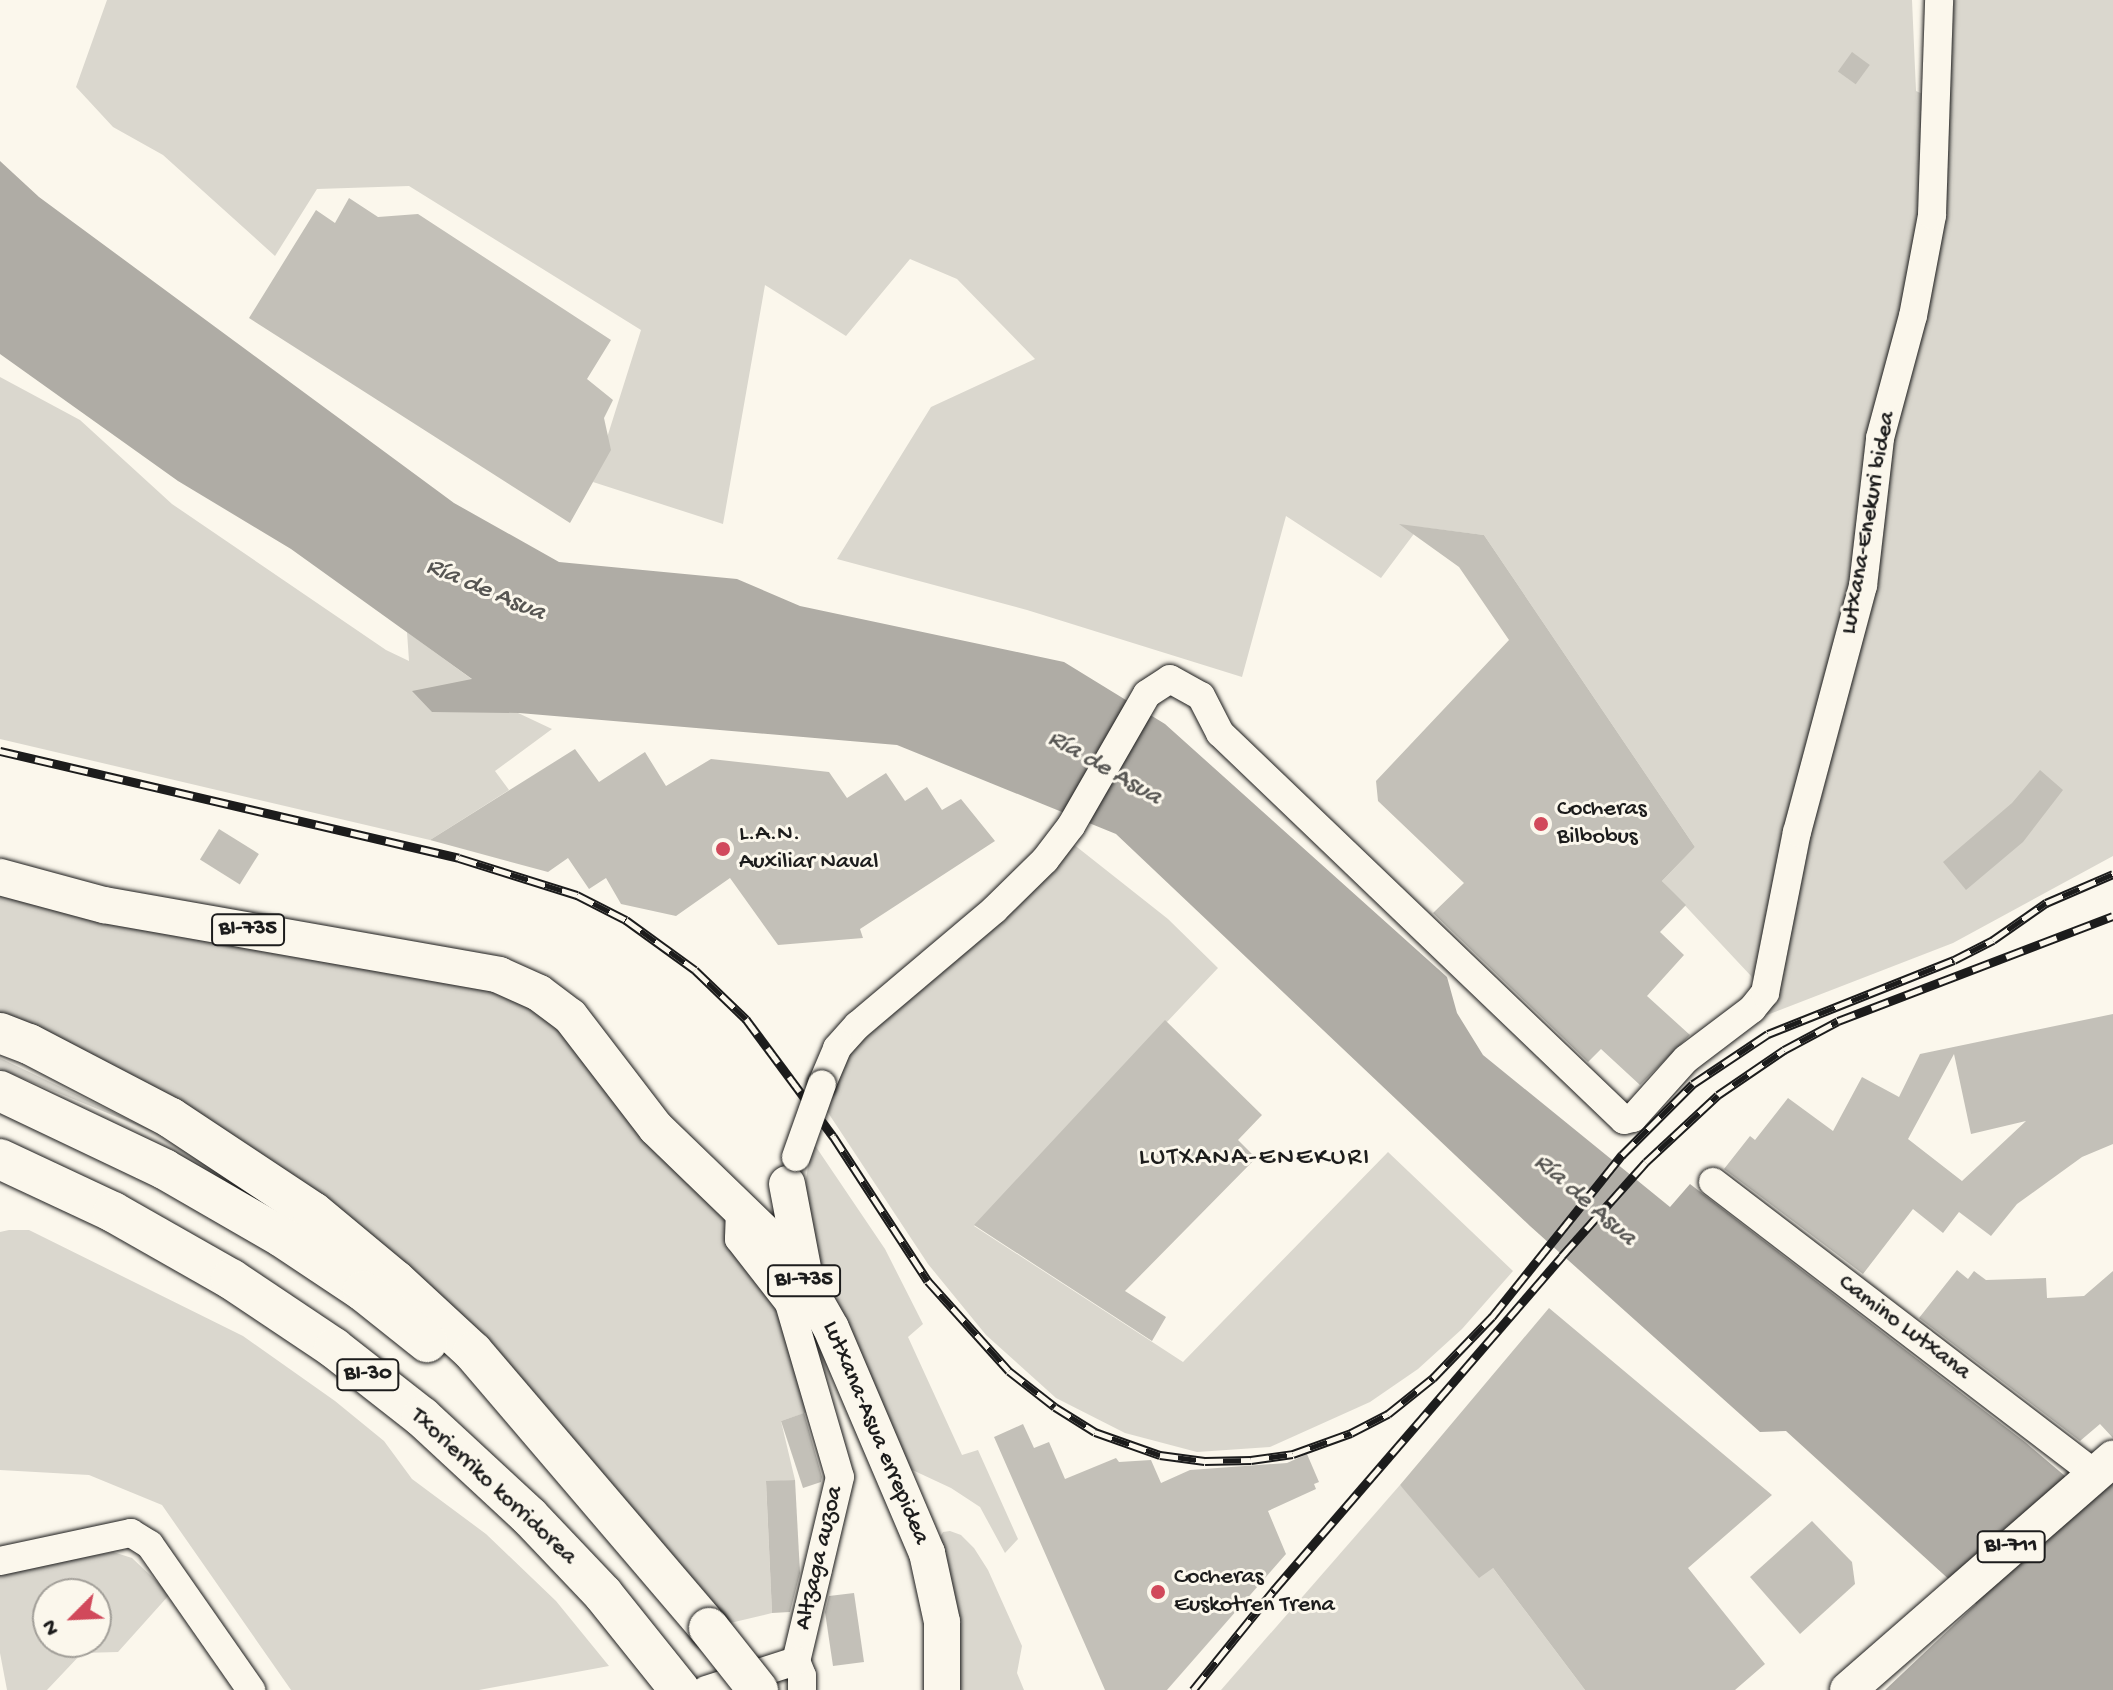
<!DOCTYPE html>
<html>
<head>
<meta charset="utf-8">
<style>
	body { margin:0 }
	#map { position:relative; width:2113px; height:1690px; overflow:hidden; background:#fbf7ec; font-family:"Gochi Hand",sans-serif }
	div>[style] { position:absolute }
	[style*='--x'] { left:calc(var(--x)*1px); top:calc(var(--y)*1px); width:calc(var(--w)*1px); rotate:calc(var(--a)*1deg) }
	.green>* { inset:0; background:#dad7ce }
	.water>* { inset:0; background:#afaca5 }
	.building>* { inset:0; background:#c3c0b8; transform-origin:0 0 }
	.roads { filter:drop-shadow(0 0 2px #1c1c1c) drop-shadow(0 0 2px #1c1c1c) }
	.minor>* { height:28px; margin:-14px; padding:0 14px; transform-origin:14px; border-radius:14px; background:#fbf7ec }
	.major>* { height:36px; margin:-18px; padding:0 18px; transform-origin:18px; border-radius:18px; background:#fbf7ec }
	.highway>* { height:40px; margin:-20px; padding:0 20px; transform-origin:20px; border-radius:20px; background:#fbf7ec }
	.rail>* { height:9px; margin-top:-4.5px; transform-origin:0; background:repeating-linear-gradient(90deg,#fbf7ec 0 18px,#1c1c1c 0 36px); box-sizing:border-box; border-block:2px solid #1c1c1c }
	.bridges { filter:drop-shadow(0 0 2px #1c1c1c) drop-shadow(0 0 2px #1c1c1c) }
	.minor-bridge>* { height:28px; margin:-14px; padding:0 14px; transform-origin:14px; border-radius:14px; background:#fbf7ec }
	.highway-bridge>* { height:40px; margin:-20px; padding:0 20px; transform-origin:20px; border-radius:20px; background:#fbf7ec }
	.dots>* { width:22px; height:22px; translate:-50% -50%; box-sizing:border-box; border:4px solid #fbf7ec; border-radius:50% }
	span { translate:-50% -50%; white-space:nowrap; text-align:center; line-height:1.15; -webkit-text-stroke:6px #fbf7ec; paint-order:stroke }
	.shield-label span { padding:2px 6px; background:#fbf7ec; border:2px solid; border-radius:6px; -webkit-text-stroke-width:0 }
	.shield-label { font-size:22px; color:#1c1c1c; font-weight:700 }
	.street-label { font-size:24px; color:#1c1c1c }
	.poi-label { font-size:24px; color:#1c1c1c }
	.left { translate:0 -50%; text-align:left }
	.water-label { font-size:26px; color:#575653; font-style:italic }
	.neighbourhood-label { font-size:26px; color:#1c1c1c; letter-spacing:2px }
	.north { position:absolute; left:32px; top:1578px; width:80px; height:80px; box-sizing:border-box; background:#fbf7ec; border:2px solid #a29f99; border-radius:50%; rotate:246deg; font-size:22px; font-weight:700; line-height:32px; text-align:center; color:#1c1c1c }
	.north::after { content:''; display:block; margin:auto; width:28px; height:36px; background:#d1495b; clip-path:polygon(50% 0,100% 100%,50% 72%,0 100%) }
</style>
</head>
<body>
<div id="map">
	<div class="green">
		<i style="clip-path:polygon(107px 0,1912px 0,1916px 91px,1949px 106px,1954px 0,2113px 0,2113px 856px,1953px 943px,1767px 1015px,1751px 976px,1662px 881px,1695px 847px,1484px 535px,1419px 527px,1381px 578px,1286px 516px,1242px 677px,1027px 610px,837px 559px,931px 407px,1035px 359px,957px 279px,910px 259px,846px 336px,765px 285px,723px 524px,593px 482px,641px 330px,409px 186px,317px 189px,275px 256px,163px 155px,113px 127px,76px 87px)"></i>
		<i style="clip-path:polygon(0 377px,80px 420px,172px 504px,386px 650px,409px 661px,407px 632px,473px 680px,457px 684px,552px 729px,495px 771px,509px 790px,430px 840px,0 739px)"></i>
		<i style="clip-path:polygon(1063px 836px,1168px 919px,1218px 968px,974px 1226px,1183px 1362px,1388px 1152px,1513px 1271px,1462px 1329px,1418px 1369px,1370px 1402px,1270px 1447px,1197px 1452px,1125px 1433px,1056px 1398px,986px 1335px,928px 1264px,823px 1105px,837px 1048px)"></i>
		<i style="clip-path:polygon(0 877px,539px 993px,656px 1128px,789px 1303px,811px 1411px,781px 1421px,795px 1480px,766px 1482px,772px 1613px,709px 1628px,395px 1280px,0 1033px)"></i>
		<i style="clip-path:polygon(0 1058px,161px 1135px,0 1069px)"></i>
		<i style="clip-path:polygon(812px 1141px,885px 1249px,923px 1324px,908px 1337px,962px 1455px,978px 1450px,1018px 1539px,1005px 1553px,980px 1507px,951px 1488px,906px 1467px,815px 1258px,802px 1205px)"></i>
		<i style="clip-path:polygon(9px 1230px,29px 1230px,243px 1336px,335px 1401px,384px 1441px,412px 1479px,486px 1534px,556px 1601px,609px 1666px,479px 1690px,291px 1690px,162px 1505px,89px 1475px,0 1470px,0 1232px)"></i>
		<i style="clip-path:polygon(1400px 1485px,1493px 1568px,1585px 1690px,1221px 1690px)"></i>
		<i style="clip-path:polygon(950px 1531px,961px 1535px,974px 1548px,988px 1570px,1022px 1646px,1017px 1673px,1024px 1690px,952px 1690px,939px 1539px,943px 1532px)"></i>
		<i style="clip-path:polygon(evenodd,113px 1552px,132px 1558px,170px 1594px,118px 1652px,82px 1653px,47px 1690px,7px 1690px,0 1653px,0 1573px,113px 1552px,48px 1594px,96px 1594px,96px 1642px,48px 1642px,48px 1594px)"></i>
	</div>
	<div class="water">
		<i style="clip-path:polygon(0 161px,39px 197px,454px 503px,559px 562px,737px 579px,800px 606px,1064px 662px,1165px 724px,1447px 977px,1457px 1013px,1483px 1055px,1670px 1207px,1690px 1184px,2025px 1442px,2092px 1499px,2113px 1481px,2113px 1690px,1885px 1690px,1976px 1604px,1786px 1431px,1760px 1432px,1530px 1226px,1116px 834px,897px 745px,519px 713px,432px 712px,412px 691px,472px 679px,291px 549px,178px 481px,0 354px)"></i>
	</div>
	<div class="building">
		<i style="left:1852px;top:52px;width:22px;height:24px;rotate:36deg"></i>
		<i style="clip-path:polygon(349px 198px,378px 217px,418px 214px,611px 340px,587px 379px,613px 400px,604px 418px,611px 450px,570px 523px,249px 318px,316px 210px,335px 223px)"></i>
		<i style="clip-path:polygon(1399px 524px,1484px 535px,1695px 847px,1662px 881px,1686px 905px,1660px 932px,1684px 955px,1647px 996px,1690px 1035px,1640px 1085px,1601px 1049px,1588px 1062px,1433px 913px,1464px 883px,1378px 801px,1376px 781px,1509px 640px,1459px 567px)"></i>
		<i style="clip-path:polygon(575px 749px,599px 782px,645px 752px,666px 786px,711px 759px,829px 772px,847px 798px,886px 773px,905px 801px,927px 787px,942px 810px,961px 799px,995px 841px,860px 929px,863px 938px,778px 945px,730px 878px,676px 916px,621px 904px,606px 878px,589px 889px,568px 858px,548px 872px,430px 840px)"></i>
		<i style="clip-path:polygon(2040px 770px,2063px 790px,2023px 842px,1966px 890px,1943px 862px,2012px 803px)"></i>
		<i style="left:219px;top:829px;width:47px;height:36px;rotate:32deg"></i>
		<i style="clip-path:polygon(evenodd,2113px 1014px,2113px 1144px,2082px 1157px,2017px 1204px,1991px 1236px,1959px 1212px,1943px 1233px,1913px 1209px,1863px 1274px,1724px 1169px,1750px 1136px,1755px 1140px,1788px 1098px,1833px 1131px,1862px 1077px,1899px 1097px,1920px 1054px,2113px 1014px,1954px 1054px,1971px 1134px,2026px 1121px,1962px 1181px,1908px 1139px,1954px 1054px)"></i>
		<i style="clip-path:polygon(1165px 1020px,1262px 1115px,1238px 1140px,1256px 1158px,1125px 1291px,1166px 1317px,1152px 1341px,974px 1225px)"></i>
		<i style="clip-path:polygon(1957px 1270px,1968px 1279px,1974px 1271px,1986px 1280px,2046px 1278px,2047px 1298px,2084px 1296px,2113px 1271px,2113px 1438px,2100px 1424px,2080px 1441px,1919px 1318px)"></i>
		<i style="clip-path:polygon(1549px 1308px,1772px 1495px,1688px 1568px,1765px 1664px,1735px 1690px,1585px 1690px,1493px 1568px,1479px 1578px,1400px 1485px)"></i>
		<i style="clip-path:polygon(804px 1413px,822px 1477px,821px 1482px,803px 1488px,781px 1421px)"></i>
		<i style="clip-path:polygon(1023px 1424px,1034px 1448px,1049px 1442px,1065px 1479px,1116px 1458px,1119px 1462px,1151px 1460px,1161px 1483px,1190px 1470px,1287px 1463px,1307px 1454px,1319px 1482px,1314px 1484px,1316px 1489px,1268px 1511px,1286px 1554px,1167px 1690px,1105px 1690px,994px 1437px)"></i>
		<i style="clip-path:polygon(795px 1480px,800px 1573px,790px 1612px,772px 1613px,766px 1481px)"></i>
		<i style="clip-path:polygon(1812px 1521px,1852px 1562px,1855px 1584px,1800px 1634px,1750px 1577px)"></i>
		<i style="clip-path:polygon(854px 1593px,864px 1662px,833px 1666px,825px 1612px,829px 1596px)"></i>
	</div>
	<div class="roads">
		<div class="minor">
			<i style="--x:822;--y:1084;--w:39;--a:-67"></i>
			<i style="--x:837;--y:1048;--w:31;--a:-48"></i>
			<i style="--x:858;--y:1025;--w:178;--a:-40.2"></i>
			<i style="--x:994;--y:910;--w:71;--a:-44.4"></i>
			<i style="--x:1045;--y:860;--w:43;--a:-52.6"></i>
			<i style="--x:1071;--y:826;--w:152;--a:-60.1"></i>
			<i style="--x:1147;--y:694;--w:27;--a:-33"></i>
			<i style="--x:1170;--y:679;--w:35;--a:29"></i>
			<i style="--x:1201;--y:696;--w:42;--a:62.8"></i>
			<i style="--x:1220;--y:733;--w:559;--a:43.77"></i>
			<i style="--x:1624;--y:1120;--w:9;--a:-13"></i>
			<i style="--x:1633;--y:1118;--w:79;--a:-48.1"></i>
			<i style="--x:1686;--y:1059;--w:83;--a:-37.1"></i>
			<i style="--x:1752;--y:1009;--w:21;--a:-51"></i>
			<i style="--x:1765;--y:993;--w:164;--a:-78.8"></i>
			<i style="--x:1797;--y:832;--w:255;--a:-75"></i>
			<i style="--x:1863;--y:586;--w:149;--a:-83.4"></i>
			<i style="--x:1880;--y:438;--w:126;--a:-74.9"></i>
			<i style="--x:1913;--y:316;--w:103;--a:-79.3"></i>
			<i style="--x:1932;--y:215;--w:215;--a:-88.1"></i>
			<i style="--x:1713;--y:1182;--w:481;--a:37.4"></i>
			<i style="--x:740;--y:1209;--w:30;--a:92"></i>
			<i style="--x:739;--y:1239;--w:81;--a:52"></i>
			<i style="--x:789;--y:1303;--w:181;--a:73.7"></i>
			<i style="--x:840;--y:1477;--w:189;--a:103.4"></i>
			<i style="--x:796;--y:1661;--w:16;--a:68"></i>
			<i style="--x:802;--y:1676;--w:14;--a:90"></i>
			<i style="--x:0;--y:1561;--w:134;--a:-12.1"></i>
			<i style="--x:131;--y:1533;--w:22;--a:32"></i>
			<i style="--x:150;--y:1545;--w:177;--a:55.1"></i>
			<i style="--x:706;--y:1690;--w:95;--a:-17.9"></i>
		</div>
		<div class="major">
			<i style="--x:0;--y:877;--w:108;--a:15.1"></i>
			<i style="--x:104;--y:905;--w:401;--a:10"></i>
			<i style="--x:499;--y:975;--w:44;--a:24.2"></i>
			<i style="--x:539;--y:993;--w:39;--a:37"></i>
			<i style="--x:570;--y:1016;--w:141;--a:52.5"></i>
			<i style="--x:656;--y:1128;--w:168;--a:44"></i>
			<i style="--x:777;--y:1245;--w:51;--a:53.8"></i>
			<i style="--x:807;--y:1286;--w:48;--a:60.3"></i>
			<i style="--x:831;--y:1328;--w:245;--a:66.9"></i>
			<i style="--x:927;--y:1553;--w:71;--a:77.7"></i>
			<i style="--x:942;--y:1622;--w:68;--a:90"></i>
			<i style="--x:787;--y:1184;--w:91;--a:79.2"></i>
			<i style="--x:1848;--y:1690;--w:352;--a:-41.1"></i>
		</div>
		<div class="highway">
			<i style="--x:0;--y:1033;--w:31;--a:21"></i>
			<i style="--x:29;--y:1044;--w:160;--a:27.5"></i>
			<i style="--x:171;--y:1118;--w:170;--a:33.5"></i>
			<i style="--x:313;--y:1212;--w:107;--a:39.7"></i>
			<i style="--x:395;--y:1280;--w:106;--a:42.7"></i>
			<i style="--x:473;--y:1352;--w:363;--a:49.5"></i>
			<i style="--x:0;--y:1091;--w:182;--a:25.4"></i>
			<i style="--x:164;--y:1169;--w:136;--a:30"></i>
			<i style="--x:282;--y:1237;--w:97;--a:33.7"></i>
			<i style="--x:363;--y:1291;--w:82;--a:38.6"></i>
			<i style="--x:0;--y:1159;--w:125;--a:25.1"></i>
			<i style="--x:113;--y:1212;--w:136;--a:29.6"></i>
			<i style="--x:231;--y:1279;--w:124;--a:33.8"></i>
			<i style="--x:334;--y:1348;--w:112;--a:38.1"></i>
			<i style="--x:422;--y:1417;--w:146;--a:42.8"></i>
			<i style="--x:529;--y:1516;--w:108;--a:46.5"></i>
			<i style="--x:603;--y:1594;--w:123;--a:51.3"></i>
		</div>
	</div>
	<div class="rail">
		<i style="--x:0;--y:751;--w:471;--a:13.1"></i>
		<i style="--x:459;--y:858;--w:124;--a:17.4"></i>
		<i style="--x:577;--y:895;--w:55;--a:27"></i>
		<i style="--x:626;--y:920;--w:85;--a:35.9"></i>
		<i style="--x:695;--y:970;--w:71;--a:43.9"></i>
		<i style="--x:746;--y:1019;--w:146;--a:53.4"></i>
		<i style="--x:833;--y:1136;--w:173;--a:56.8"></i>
		<i style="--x:928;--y:1281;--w:121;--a:48"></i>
		<i style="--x:1009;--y:1371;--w:58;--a:38"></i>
		<i style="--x:1055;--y:1407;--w:47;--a:32"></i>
		<i style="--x:1095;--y:1432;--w:69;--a:19.5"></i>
		<i style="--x:1160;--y:1455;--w:45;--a:7.6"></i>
		<i style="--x:1205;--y:1461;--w:46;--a:-1.2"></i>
		<i style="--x:1251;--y:1460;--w:42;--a:-8.1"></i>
		<i style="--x:1293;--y:1454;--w:62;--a:-19.9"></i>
		<i style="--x:1351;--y:1433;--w:42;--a:-27.2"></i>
		<i style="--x:1388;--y:1414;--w:58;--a:-38.7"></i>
		<i style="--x:1433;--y:1378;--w:85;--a:-46"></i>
		<i style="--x:1492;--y:1317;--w:208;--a:-51.3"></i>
		<i style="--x:1622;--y:1155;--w:100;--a:-45"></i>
		<i style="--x:1693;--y:1084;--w:90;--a:-33.7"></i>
		<i style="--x:1768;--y:1034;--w:200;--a:-21.7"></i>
		<i style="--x:1954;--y:960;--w:44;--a:-27.1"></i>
		<i style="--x:1993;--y:940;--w:65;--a:-34.9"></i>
		<i style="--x:2046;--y:903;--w:73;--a:-23.4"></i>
		<i style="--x:1193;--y:1690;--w:129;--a:-51"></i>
		<i style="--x:1274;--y:1590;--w:441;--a:-49.2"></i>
		<i style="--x:1562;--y:1256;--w:126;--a:-48.2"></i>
		<i style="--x:1646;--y:1162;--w:98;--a:-42.9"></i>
		<i style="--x:1718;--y:1095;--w:80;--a:-34.3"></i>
		<i style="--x:1784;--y:1050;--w:61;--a:-28.2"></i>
		<i style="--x:1838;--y:1021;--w:294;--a:-20.9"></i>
	</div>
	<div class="bridges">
		<div class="minor-bridge">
			<i style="--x:796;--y:1157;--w:77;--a:-70.4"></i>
		</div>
		<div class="highway-bridge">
			<i style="--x:709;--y:1628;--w:79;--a:51.7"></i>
		</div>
	</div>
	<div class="dots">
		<i style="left:1541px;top:824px;background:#d1495b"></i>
		<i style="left:723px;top:849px;background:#d1495b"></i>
		<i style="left:1158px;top:1592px;background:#d1495b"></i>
	</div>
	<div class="shield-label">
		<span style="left:248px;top:930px">BI-735</span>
		<span style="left:804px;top:1281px">BI-735</span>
		<span style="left:368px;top:1375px">BI-30</span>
		<span style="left:2011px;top:1547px">BI-711</span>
	</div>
	<div class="street-label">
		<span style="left:1869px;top:523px;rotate:-80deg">Lutxana-Enekuri bidea</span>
		<span style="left:1904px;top:1328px;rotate:37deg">Camino Lutxana</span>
		<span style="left:875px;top:1433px;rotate:67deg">Lutxana-Asua errepidea</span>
		<span style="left:493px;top:1487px;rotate:43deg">Txorierriko korridorea</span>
		<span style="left:820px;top:1558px;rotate:-77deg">Altzaga auzoa</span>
	</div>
	<div class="poi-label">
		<span class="left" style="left:1557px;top:824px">Cocheras<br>Bilbobus</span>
		<span class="left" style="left:739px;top:849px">L.A.N.<br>Auxiliar Naval</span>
		<span class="left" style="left:1174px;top:1592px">Cocheras<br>Euskotren Trena</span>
	</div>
	<div class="water-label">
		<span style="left:485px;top:591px;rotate:23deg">Ría de Asua</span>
		<span style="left:1104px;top:769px;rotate:30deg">Ría de Asua</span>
		<span style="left:1584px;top:1201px;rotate:41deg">Ría de Asua</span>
	</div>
	<div class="neighbourhood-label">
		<span style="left:1255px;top:1159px">LUTXANA-ENEKURI</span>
	</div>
	<div class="north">N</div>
</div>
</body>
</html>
